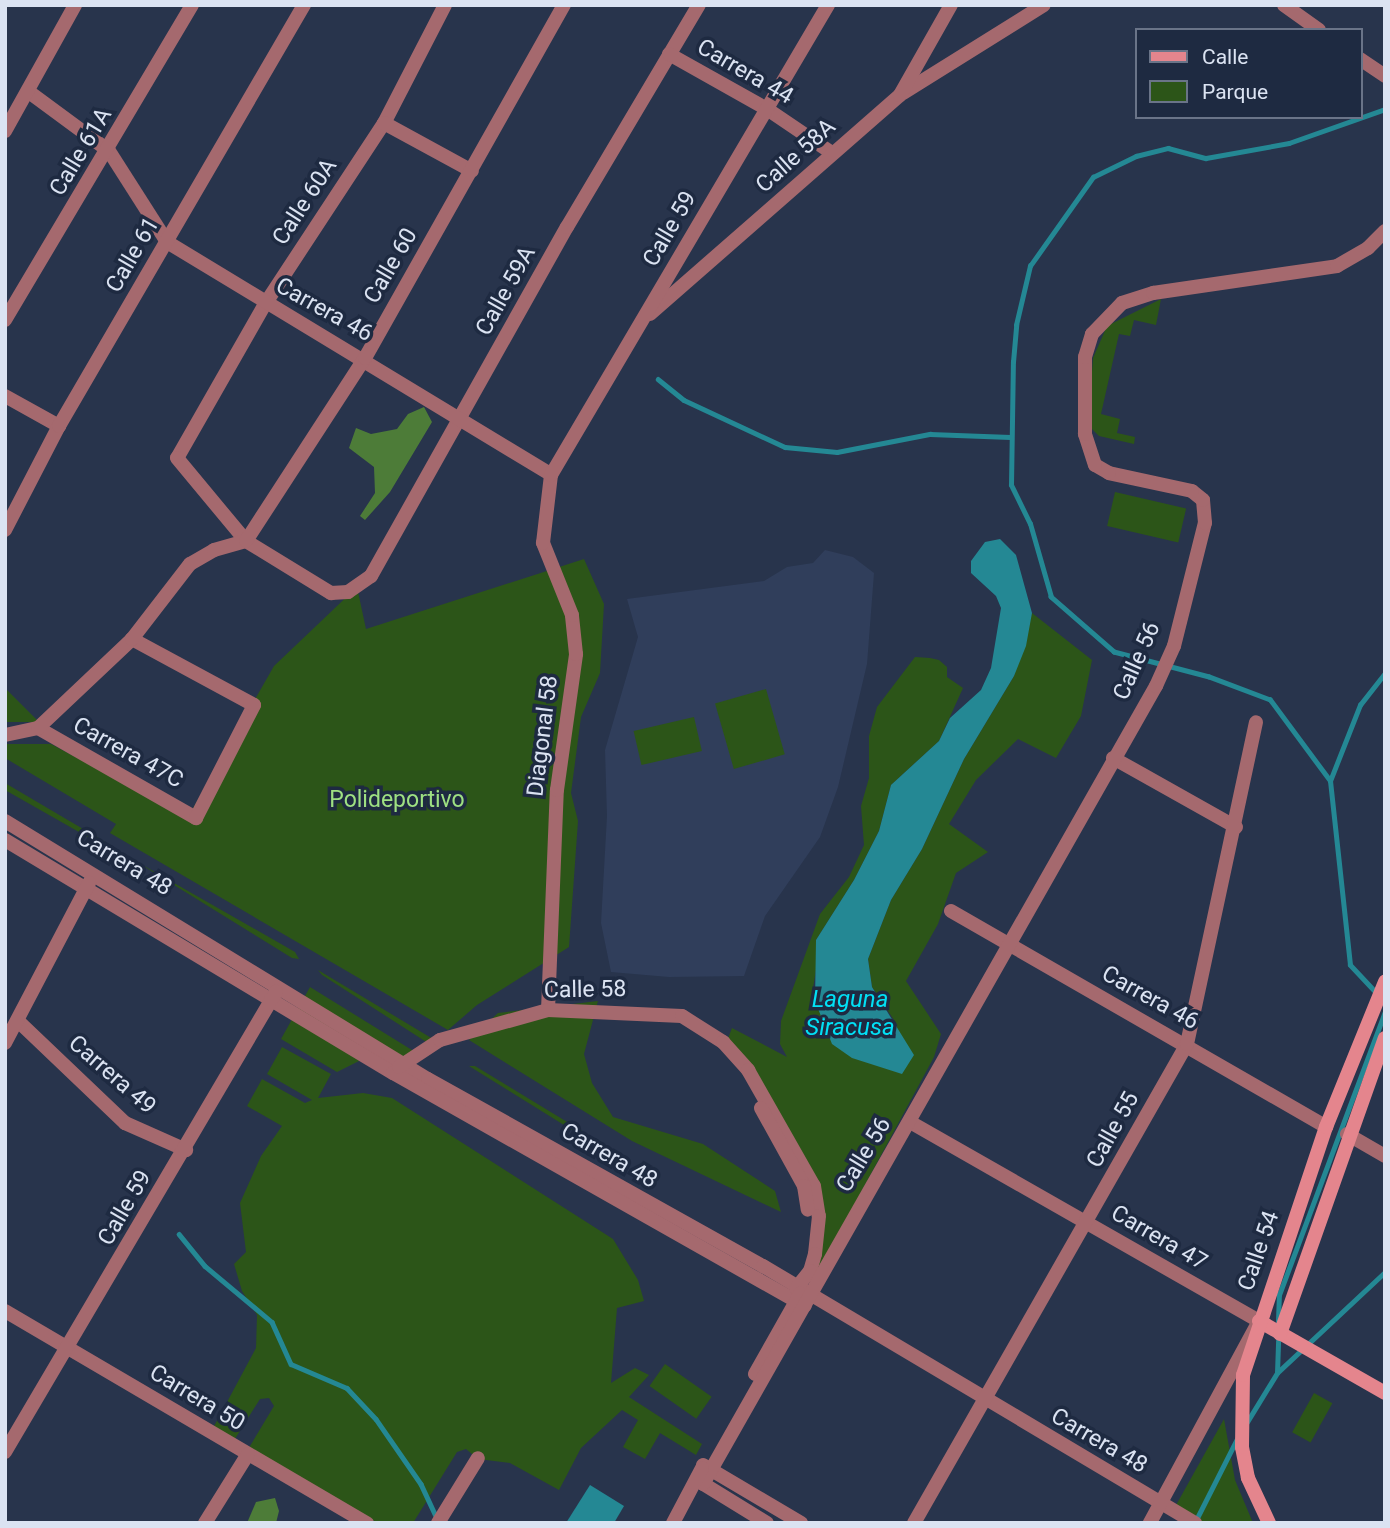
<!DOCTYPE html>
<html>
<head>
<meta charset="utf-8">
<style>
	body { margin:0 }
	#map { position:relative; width:1390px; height:1528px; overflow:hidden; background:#28344c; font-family:Roboto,sans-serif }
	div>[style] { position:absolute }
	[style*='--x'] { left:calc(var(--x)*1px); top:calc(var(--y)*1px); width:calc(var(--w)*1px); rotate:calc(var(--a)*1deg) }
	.built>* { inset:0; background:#303e5b }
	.green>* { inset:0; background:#2c5518; transform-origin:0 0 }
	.forest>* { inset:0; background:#4d7c38 }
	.water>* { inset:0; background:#248894 }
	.stream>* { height:4.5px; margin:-2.25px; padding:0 2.25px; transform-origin:2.25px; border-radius:2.25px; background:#248894 }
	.minor>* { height:14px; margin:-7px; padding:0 7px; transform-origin:7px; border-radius:7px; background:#a5696e }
	.secondary>* { height:14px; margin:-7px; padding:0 7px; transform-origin:7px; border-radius:7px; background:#e4858d }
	span { translate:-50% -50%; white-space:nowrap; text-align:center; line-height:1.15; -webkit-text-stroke:7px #1e2a41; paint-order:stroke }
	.street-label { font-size:23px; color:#dbe3f2 }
	.park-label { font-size:23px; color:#9ee082 }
	.water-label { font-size:24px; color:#02e0f5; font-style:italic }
	.frame { position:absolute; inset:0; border:7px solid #dbe3f2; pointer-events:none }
	.legend { position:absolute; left:1135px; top:28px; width:228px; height:91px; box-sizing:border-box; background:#1e2a41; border:2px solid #6a7488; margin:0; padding:9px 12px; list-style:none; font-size:21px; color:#dbe3f2 }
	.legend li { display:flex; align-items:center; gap:14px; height:35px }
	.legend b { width:35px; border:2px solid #6a7488 }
</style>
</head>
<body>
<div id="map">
	<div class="built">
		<i style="clip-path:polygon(825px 550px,853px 557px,874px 573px,867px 664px,838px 787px,820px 837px,765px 916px,744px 976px,669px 977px,611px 972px,601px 923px,607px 816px,605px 750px,638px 637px,627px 599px,764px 581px,787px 567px,813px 563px)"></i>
	</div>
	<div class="green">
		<i style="clip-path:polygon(1161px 299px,1156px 325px,1134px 320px,1130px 336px,1119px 334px,1101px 414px,1120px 419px,1117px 433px,1135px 437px,1134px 444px,1099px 436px,1088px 425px,1093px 358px,1107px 326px)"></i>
		<i style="left:1115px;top:492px;width:73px;height:35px;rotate:13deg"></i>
		<i style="clip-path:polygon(584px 559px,604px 604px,600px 673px,581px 717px,571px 793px,578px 821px,569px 947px,477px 1005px,448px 1030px,110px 833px,116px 824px,5px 758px,5px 744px,51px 744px,188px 817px,274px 666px,357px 587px,366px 629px)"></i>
		<i style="clip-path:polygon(1032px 613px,1092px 660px,1081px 716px,1056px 758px,1018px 739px,976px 780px,949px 824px,988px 852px,956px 873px,938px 924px,906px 981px,941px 1034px,934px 1057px,812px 1283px,818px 1243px,815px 1189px,725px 1046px,732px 1028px,787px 1057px,780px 1044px,781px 1021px,820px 914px,849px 877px,864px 845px,861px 806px,869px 778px,869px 736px,877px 707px,915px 657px,930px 658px,939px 660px,947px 667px,947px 677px,963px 688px,939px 741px,891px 785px,879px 831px,854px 880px,816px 940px,819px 952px,813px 988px,898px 1026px,872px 987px,868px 959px,891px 900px,922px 849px,964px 759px,1014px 676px)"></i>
		<i style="clip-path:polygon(5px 688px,39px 722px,5px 722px)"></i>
		<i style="left:766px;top:689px;width:68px;height:53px;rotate:74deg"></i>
		<i style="left:694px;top:717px;width:35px;height:62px;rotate:77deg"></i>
		<i style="clip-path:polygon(5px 783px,112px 846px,116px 853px,5px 790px)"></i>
		<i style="clip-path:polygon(132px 859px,295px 952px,299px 959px,292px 958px)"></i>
		<i style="clip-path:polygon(318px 970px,433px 1039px,431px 1045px,322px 975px)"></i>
		<i style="clip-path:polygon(310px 987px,420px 1055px,365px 1058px,337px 1072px,281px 1039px)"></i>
		<i style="clip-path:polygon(598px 1001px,584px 1054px,592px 1083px,613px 1117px,703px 1144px,775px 1191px,781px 1212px,632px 1141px,469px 1040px,498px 1013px)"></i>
		<i style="clip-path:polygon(282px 1047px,331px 1074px,318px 1098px,363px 1093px,392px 1098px,613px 1239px,638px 1280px,644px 1301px,617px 1308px,611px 1383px,635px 1368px,649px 1375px,629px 1397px,702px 1444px,696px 1455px,660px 1433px,645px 1459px,623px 1447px,638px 1420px,622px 1410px,581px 1448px,559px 1490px,510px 1463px,478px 1459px,466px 1449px,457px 1452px,413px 1523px,378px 1523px,247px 1451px,274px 1406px,269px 1398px,260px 1399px,233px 1442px,212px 1430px,256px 1348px,257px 1315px,242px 1291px,234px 1264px,246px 1252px,240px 1203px,261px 1156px,282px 1126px,247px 1106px,262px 1079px,305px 1103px,312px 1100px,267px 1074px)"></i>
		<i style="clip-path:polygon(469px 1066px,475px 1066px,600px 1142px,593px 1143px)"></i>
		<i style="left:665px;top:1364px;width:57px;height:27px;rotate:35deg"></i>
		<i style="left:1314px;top:1393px;width:21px;height:45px;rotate:29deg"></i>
		<i style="clip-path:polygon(1224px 1419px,1235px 1480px,1253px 1523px,1205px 1523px,1175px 1507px)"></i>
	</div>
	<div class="forest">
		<i style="clip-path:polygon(424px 407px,432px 422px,390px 492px,365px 520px,360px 516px,375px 493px,374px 467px,349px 448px,356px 428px,371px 434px,397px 429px,408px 414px)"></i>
		<i style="clip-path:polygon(275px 1498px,279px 1511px,276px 1523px,247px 1523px,256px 1502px)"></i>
	</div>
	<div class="water">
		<i style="clip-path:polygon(1000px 539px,1016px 555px,1032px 613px,1026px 646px,1014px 676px,964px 759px,922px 849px,891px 900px,868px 959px,872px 987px,914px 1055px,902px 1074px,852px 1058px,832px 1044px,815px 1001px,816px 940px,854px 880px,879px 831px,891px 785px,939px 741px,950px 718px,981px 690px,991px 668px,1001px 608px,996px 596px,971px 573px,971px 561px,985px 542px)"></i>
		<i style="clip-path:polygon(590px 1485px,624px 1506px,614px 1523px,566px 1523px)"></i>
	</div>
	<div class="stream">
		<i style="--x:658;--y:379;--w:33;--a:39"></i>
		<i style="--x:684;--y:400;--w:111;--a:25"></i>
		<i style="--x:785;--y:447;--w:52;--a:5.5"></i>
		<i style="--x:837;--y:452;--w:95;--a:-11"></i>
		<i style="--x:930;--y:434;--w:80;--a:2.1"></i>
		<i style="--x:1330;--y:781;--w:101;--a:-126.5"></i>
		<i style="--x:1270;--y:700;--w:65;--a:-159.3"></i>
		<i style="--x:1209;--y:677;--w:98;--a:-165.3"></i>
		<i style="--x:1114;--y:652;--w:84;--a:-138.9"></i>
		<i style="--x:1051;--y:597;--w:76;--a:-106"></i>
		<i style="--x:1030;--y:524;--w:43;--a:-116"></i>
		<i style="--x:1011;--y:485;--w:123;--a:-89.1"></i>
		<i style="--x:1013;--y:362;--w:37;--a:-85"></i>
		<i style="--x:1016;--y:325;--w:61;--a:-76.7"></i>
		<i style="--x:1030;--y:266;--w:109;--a:-54.7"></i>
		<i style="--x:1093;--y:177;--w:48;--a:-26"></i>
		<i style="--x:1136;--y:156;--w:33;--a:-14"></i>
		<i style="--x:1168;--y:148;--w:39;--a:15"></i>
		<i style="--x:1206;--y:158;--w:84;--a:-10.2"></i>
		<i style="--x:1289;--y:143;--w:102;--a:-19.5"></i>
		<i style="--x:1376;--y:993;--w:38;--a:-133"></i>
		<i style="--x:1350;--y:965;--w:185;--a:-96.2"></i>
		<i style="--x:1330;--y:781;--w:82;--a:-68.5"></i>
		<i style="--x:1360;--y:705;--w:41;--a:-52"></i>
		<i style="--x:179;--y:1234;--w:41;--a:50.9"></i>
		<i style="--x:205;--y:1266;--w:87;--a:39.9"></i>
		<i style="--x:272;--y:1322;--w:46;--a:65.7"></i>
		<i style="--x:291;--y:1364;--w:61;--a:23.2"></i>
		<i style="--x:347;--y:1388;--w:42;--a:46.9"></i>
		<i style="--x:376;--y:1419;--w:79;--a:55.3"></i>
		<i style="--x:421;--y:1484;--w:38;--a:65"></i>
		<i style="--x:1278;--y:1321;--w:26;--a:-88"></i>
		<i style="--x:1279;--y:1295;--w:302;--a:-69.5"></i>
		<i style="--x:1277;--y:1373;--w:36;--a:-88"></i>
		<i style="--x:1247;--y:1422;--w:57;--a:-58.5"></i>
		<i style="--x:1277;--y:1373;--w:148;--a:-43.1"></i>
		<i style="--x:1195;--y:1522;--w:93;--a:-63.2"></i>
	</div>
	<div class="minor">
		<i style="--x:445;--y:5;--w:133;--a:117.3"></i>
		<i style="--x:384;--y:123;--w:217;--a:123.3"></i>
		<i style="--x:265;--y:304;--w:177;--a:119.7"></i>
		<i style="--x:177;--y:458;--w:108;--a:50.3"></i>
		<i style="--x:246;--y:541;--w:100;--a:31.5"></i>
		<i style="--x:331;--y:593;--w:17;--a:-3"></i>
		<i style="--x:348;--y:592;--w:28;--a:-35"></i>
		<i style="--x:371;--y:576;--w:400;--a:-60.7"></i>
		<i style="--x:567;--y:227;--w:258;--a:-59.3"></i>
		<i style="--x:1284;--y:5;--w:43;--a:35.5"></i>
		<i style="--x:669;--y:54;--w:112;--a:29.3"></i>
		<i style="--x:767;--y:109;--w:78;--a:34.1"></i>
		<i style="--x:1360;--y:59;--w:30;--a:34"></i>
		<i style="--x:29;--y:92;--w:99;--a:36.4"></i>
		<i style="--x:109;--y:151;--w:108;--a:57.5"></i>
		<i style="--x:167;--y:242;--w:449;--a:31.2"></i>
		<i style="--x:903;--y:93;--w:166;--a:-32"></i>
		<i style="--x:384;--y:123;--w:100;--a:28.6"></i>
		<i style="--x:5;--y:131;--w:144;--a:-60.9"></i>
		<i style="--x:650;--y:314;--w:332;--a:-41.2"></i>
		<i style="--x:900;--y:95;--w:103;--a:-60.5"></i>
		<i style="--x:5;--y:320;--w:366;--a:-59.3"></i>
		<i style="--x:5;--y:396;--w:62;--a:29.1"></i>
		<i style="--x:5;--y:530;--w:117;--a:-62.6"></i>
		<i style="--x:59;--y:426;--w:487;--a:-59.8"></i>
		<i style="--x:38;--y:728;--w:182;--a:29.7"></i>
		<i style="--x:196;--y:818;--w:127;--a:-62.8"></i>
		<i style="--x:254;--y:705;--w:139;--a:-151.6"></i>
		<i style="--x:5;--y:735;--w:34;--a:-12"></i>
		<i style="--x:38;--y:728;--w:129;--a:-43.4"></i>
		<i style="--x:132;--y:639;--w:95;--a:-52.3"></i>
		<i style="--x:190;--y:564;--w:28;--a:-30"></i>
		<i style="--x:214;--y:550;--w:33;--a:-16"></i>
		<i style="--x:246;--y:541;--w:218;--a:-57"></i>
		<i style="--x:365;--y:358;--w:405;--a:-60.6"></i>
		<i style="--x:1113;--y:758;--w:141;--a:29.3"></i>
		<i style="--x:5;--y:821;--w:495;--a:31.4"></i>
		<i style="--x:428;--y:1079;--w:384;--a:29.2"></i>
		<i style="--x:763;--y:1266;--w:503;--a:30.75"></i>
		<i style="--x:5;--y:840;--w:453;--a:31"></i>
		<i style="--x:393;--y:1073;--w:473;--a:29.5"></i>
		<i style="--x:951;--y:911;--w:433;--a:29.9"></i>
		<i style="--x:548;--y:1010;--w:220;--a:-87.7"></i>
		<i style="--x:557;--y:790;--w:137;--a:-82"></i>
		<i style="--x:576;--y:654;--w:39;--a:-96"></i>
		<i style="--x:572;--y:615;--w:78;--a:-111.9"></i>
		<i style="--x:543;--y:543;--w:68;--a:-83.3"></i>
		<i style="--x:551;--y:475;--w:546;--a:-59.49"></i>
		<i style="--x:18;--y:1021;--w:148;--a:43.6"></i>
		<i style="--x:125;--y:1123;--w:67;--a:23.9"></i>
		<i style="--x:5;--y:1043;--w:181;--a:-62.3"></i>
		<i style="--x:399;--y:1067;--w:49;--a:-33.4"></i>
		<i style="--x:440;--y:1040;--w:112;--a:-15.5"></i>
		<i style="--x:548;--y:1010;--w:134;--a:2.6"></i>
		<i style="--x:682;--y:1016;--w:49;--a:32.4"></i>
		<i style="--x:723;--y:1042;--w:38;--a:48"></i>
		<i style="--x:748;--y:1070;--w:133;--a:60.4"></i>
		<i style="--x:814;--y:1186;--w:30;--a:81"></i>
		<i style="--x:819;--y:1216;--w:38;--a:96"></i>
		<i style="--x:815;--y:1254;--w:18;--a:106"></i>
		<i style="--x:810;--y:1271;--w:22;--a:129"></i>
		<i style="--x:761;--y:1108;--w:89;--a:61.1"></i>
		<i style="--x:804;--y:1186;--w:24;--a:81"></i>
		<i style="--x:910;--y:1122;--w:402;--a:29.7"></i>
		<i style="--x:1259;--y:1321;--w:230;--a:118.4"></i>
		<i style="--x:1347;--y:1134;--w:44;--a:30.1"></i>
		<i style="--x:5;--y:1311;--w:420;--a:30.4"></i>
		<i style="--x:755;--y:1374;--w:92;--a:-60.6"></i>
		<i style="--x:5;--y:1452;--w:534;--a:-59.5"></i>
		<i style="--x:703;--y:1465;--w:114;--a:30.6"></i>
		<i style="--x:697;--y:1480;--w:82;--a:31.6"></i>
		<i style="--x:703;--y:1484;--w:918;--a:-60.42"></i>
		<i style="--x:1156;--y:686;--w:44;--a:-65.8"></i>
		<i style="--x:1174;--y:646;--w:127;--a:-75.9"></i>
		<i style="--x:1205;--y:523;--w:23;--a:-95"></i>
		<i style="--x:1203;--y:500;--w:14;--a:-141"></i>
		<i style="--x:1192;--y:491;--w:85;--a:-167.8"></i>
		<i style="--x:1109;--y:473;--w:16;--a:-150"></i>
		<i style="--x:1095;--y:465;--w:33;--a:-108"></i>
		<i style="--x:1085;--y:434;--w:77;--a:-90"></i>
		<i style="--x:1085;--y:357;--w:24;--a:-73"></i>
		<i style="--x:1092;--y:334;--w:43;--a:-45.9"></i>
		<i style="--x:1122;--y:303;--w:33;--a:-18"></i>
		<i style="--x:1153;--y:293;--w:186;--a:-8.3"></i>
		<i style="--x:1337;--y:266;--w:36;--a:-30"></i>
		<i style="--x:1368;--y:248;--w:24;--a:-45"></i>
		<i style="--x:205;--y:1523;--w:81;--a:-58.1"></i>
		<i style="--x:438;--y:1523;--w:76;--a:-58.4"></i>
		<i style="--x:673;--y:1523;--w:62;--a:-62.2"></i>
		<i style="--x:914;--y:1523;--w:551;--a:-60.32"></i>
		<i style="--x:1187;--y:1044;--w:329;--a:-77.9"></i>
	</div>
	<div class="secondary">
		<i style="--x:1259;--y:1321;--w:145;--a:29.7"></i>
		<i style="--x:1280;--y:1334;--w:314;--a:-70.5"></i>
		<i style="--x:1269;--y:1523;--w:50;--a:-115"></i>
		<i style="--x:1248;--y:1478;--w:32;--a:-101"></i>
		<i style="--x:1242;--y:1447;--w:72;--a:-89.2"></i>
		<i style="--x:1243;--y:1375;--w:262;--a:-71.5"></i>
		<i style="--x:1326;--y:1127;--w:157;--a:-67.9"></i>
	</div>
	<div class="street-label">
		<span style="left:745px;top:72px;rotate:30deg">Carrera 44</span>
		<span style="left:81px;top:152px;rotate:-59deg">Calle 61A</span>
		<span style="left:796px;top:156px;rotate:-42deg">Calle 58A</span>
		<span style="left:305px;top:202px;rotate:-57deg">Calle 60A</span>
		<span style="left:670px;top:229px;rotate:-60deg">Calle 59</span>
		<span style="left:133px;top:255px;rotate:-60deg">Calle 61</span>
		<span style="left:391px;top:266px;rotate:-60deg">Calle 60</span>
		<span style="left:506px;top:291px;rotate:-61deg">Calle 59A</span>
		<span style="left:324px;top:310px;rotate:29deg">Carrera 46</span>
		<span style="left:1137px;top:661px;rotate:-66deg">Calle 56</span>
		<span style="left:543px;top:736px;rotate:-83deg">Diagonal 58</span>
		<span style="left:128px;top:753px;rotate:29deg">Carrera 47C</span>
		<span style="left:124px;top:863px;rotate:31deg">Carrera 48</span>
		<span style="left:585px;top:990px;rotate:-1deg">Calle 58</span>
		<span style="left:1150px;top:998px;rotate:29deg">Carrera 46</span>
		<span style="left:112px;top:1075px;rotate:41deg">Carrera 49</span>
		<span style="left:1113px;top:1130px;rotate:-61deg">Calle 55</span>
		<span style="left:864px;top:1155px;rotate:-59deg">Calle 56</span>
		<span style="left:609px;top:1156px;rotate:30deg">Carrera 48</span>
		<span style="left:125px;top:1208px;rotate:-60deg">Calle 59</span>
		<span style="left:1159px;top:1238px;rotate:30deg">Carrera 47</span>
		<span style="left:1259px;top:1251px;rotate:-71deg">Calle 54</span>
		<span style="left:197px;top:1398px;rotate:31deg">Carrera 50</span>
		<span style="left:1099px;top:1441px;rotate:30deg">Carrera 48</span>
	</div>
	<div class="park-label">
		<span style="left:397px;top:800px">Polideportivo</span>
	</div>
	<div class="water-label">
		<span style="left:850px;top:1014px">Laguna<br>Siracusa</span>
	</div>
	<div class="frame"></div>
	<ul class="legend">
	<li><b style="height:9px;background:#e4858d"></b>Calle</li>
	<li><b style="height:19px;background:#2c5518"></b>Parque</li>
	</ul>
</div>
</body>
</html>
